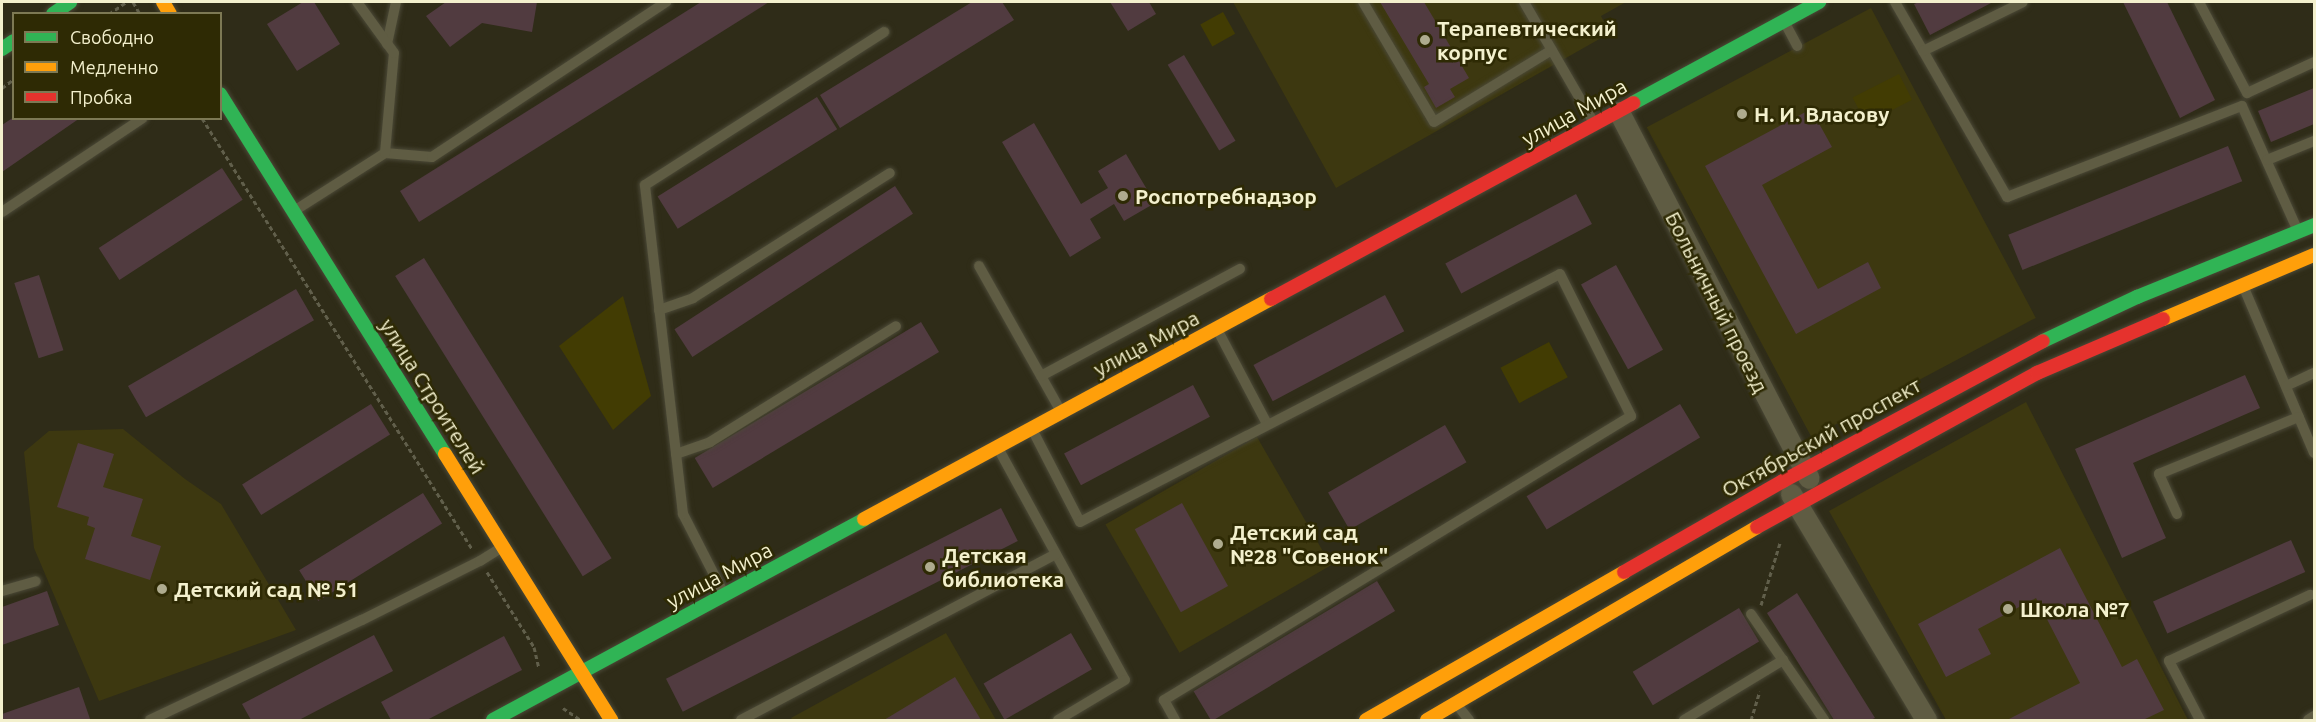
<!DOCTYPE html>
<html>
<head>
<meta charset="utf-8">
<style>
	body { margin:0 }
	#map { position:relative; width:2316px; height:722px; overflow:hidden; background:#2f2c18; font-family:Ubuntu,sans-serif }
	div>[style] { position:absolute }
	[style*='--x'] { left:calc(var(--x)*1px); top:calc(var(--y)*1px); width:calc(var(--w)*1px); rotate:calc(var(--a)*1deg) }
	.built>* { inset:0; background:#3d3810; transform-origin:0 0 }
	.green>* { inset:0; background:#423c03; transform-origin:0 0 }
	.building>* { inset:0; background:#513b40; transform-origin:0 0 }
	.path>* { height:3px; margin-top:-1.5px; transform-origin:0; background:repeating-linear-gradient(90deg,#615f4b 0 4.5px,transparent 0 7.5px) }
	.roads { filter:drop-shadow(0 0 2px #4b4937) drop-shadow(0 0 2px #4b4937) }
	.lane>* { height:10px; margin:-5px; padding:0 5px; transform-origin:5px; border-radius:5px; background:#5f5c43 }
	.street>* { height:21px; margin:-10.5px; padding:0 10.5px; transform-origin:10.5px; border-radius:10.5px; background:#5f5c43 }
	.fast>* { height:14px; margin:-7px; padding:0 7px; transform-origin:7px; border-radius:7px; background:#30b455 }
	.slow>* { height:14px; margin:-7px; padding:0 7px; transform-origin:7px; border-radius:7px; background:#ff9f0a }
	.jam>* { height:14px; margin:-7px; padding:0 7px; transform-origin:7px; border-radius:7px; background:#e5322d }
	.dots>* { width:16px; height:16px; translate:-50% -50%; box-sizing:border-box; border:3px solid #2e2a04; border-radius:50% }
	span { translate:-50% -50%; white-space:nowrap; text-align:center; line-height:1.15; -webkit-text-stroke:5px #2e2a04; paint-order:stroke }
	.poi-label { font-size:21px; color:#f3f0cd; font-weight:700 }
	.left { translate:0 -50%; text-align:left }
	.street-label { font-size:21px; color:#f3f0cd }
	.frame { position:absolute; inset:0; border:3px solid #f3f0cd; pointer-events:none }
	.legend { position:absolute; left:12px; top:12px; width:210px; height:108px; box-sizing:border-box; background:#2e2a04; border:2px solid #7d7954; margin:0; padding:8px 10px; list-style:none; font-size:18px; color:#f3f0cd }
	.legend li { display:flex; align-items:center; gap:12px; height:30px }
	.legend b { width:30px; border:2px solid #7d7954 }
</style>
</head>
<body>
<div id="map">
	<div class="built">
		<i style="clip-path:polygon(1233px 2px,1626px 2px,1601px 16px,1610px 33px,1336px 188px)"></i>
		<i style="left:1871px;top:8px;width:351px;height:254px;rotate:62deg"></i>
		<i style="clip-path:polygon(2026px 402px,2188px 720px,1946px 720px,1829px 511px)"></i>
		<i style="clip-path:polygon(123px 429px,185px 479px,221px 504px,296px 630px,99px 701px,34px 548px,24px 452px,49px 431px)"></i>
		<i style="left:1257px;top:437px;width:148px;height:175px;rotate:60deg"></i>
		<i style="clip-path:polygon(946px 633px,996px 720px,793px 720px,791px 718px)"></i>
	</div>
	<div class="green">
		<i style="left:1223px;top:12px;width:25px;height:26px;rotate:61deg"></i>
		<i style="left:1899px;top:74px;width:29px;height:52px;rotate:63deg"></i>
		<i style="clip-path:polygon(623px 296px,651px 396px,613px 430px,559px 346px)"></i>
		<i style="left:1549px;top:342px;width:40px;height:55px;rotate:62deg"></i>
	</div>
	<div class="building">
		<i style="clip-path:polygon(303px 2px,314px 2px,340px 44px,297px 71px,267px 24px)"></i>
		<i style="clip-path:polygon(446px 2px,537px 2px,532px 32px,482px 23px,450px 47px,426px 16px)"></i>
		<i style="clip-path:polygon(701px 2px,769px 2px,419px 222px,400px 191px)"></i>
		<i style="clip-path:polygon(972px 2px,1002px 2px,1014px 20px,840px 128px,820px 95px)"></i>
		<i style="clip-path:polygon(1110px 2px,1149px 2px,1156px 14px,1128px 31px)"></i>
		<i style="clip-path:polygon(1380px 2px,1424px 2px,1469px 78px,1450px 89px,1455px 97px,1436px 108px,1424px 87px,1429px 84px)"></i>
		<i style="clip-path:polygon(1919px 2px,1993px 2px,1930px 35px,1914px 4px)"></i>
		<i style="clip-path:polygon(2123px 2px,2167px 2px,2215px 100px,2180px 118px)"></i>
		<i style="left:1184px;top:55px;width:100px;height:19px;rotate:59deg"></i>
		<i style="clip-path:polygon(2314px 88px,2314px 124px,2271px 142px,2258px 111px)"></i>
		<i style="left:817px;top:97px;width:38px;height:188px;rotate:58deg"></i>
		<i style="clip-path:polygon(1811px 109px,1832px 147px,1762px 185px,1818px 289px,1868px 262px,1881px 288px,1796px 334px,1705px 166px)"></i>
		<i style="clip-path:polygon(14px 117px,14px 118px,80px 118px,2px 172px,2px 125px)"></i>
		<i style="clip-path:polygon(1034px 123px,1081px 204px,1108px 188px,1098px 171px,1126px 154px,1155px 203px,1124px 221px,1114px 204px,1090px 219px,1101px 238px,1070px 257px,1002px 142px)"></i>
		<i style="left:2228px;top:146px;width:38px;height:237px;rotate:68deg"></i>
		<i style="left:222px;top:168px;width:38px;height:147px;rotate:57deg"></i>
		<i style="left:895px;top:186px;width:33px;height:263px;rotate:57deg"></i>
		<i style="left:1576px;top:194px;width:34px;height:148px;rotate:62deg"></i>
		<i style="left:424px;top:258px;width:354px;height:34px;rotate:58deg"></i>
		<i style="left:1616px;top:265px;width:97px;height:40px;rotate:61deg"></i>
		<i style="left:39px;top:275px;width:79px;height:26px;rotate:72deg"></i>
		<i style="left:296px;top:289px;width:36px;height:194px;rotate:60deg"></i>
		<i style="left:1385px;top:295px;width:41px;height:149px;rotate:62deg"></i>
		<i style="left:921px;top:322px;width:35px;height:264px;rotate:59deg"></i>
		<i style="clip-path:polygon(2245px 375px,2260px 408px,2133px 463px,2166px 538px,2122px 558px,2075px 449px)"></i>
		<i style="left:1193px;top:385px;width:36px;height:146px;rotate:62deg"></i>
		<i style="left:371px;top:404px;width:36px;height:152px;rotate:58deg"></i>
		<i style="left:1680px;top:404px;width:39px;height:179px;rotate:59deg"></i>
		<i style="left:1445px;top:425px;width:43px;height:135px;rotate:60deg"></i>
		<i style="clip-path:polygon(78px 443px,114px 454px,103px 487px,143px 499px,131px 536px,161px 546px,150px 580px,85px 559px,95px 528px,87px 525px,89px 517px,57px 507px)"></i>
		<i style="left:423px;top:493px;width:36px;height:146px;rotate:58deg"></i>
		<i style="left:1182px;top:503px;width:95px;height:54px;rotate:61deg"></i>
		<i style="left:1001px;top:508px;width:37px;height:376px;rotate:63deg"></i>
		<i style="left:2291px;top:540px;width:35px;height:151px;rotate:66deg"></i>
		<i style="clip-path:polygon(2060px 548px,2122px 667px,2137px 659px,2164px 710px,2143px 720px,2007px 720px,2080px 683px,2036px 598px,1978px 629px,1991px 654px,1946px 677px,1918px 624px)"></i>
		<i style="left:1377px;top:581px;width:35px;height:214px;rotate:59deg"></i>
		<i style="clip-path:polygon(47px 591px,59px 625px,2px 645px,2px 607px)"></i>
		<i style="clip-path:polygon(1797px 593px,1875px 718px,1870px 720px,1834px 720px,1767px 613px)"></i>
		<i style="left:1739px;top:608px;width:39px;height:124px;rotate:59deg"></i>
		<i style="left:1071px;top:633px;width:42px;height:101px;rotate:60deg"></i>
		<i style="clip-path:polygon(374px 635px,393px 671px,299px 720px,251px 720px,242px 704px)"></i>
		<i style="clip-path:polygon(504px 636px,522px 670px,427px 720px,391px 720px,381px 702px)"></i>
		<i style="clip-path:polygon(955px 677px,981px 720px,884px 720px)"></i>
		<i style="clip-path:polygon(79px 687px,90px 719px,2px 720px,2px 714px)"></i>
	</div>
	<div class="path">
		<i style="--x:133;--y:2;--w:14;--a:60"></i>
		<i style="--x:109;--y:14;--w:21;--a:-35"></i>
		<i style="--x:2;--y:88;--w:15;--a:-37"></i>
		<i style="--x:202;--y:118;--w:509;--a:57.93"></i>
		<i style="--x:487;--y:572;--w:89;--a:57.9"></i>
		<i style="--x:534;--y:647;--w:22;--a:77"></i>
		<i style="--x:1761;--y:605;--w:65;--a:-73"></i>
		<i style="--x:563;--y:708;--w:22;--a:34"></i>
		<i style="--x:1751;--y:720;--w:30;--a:-73"></i>
	</div>
	<div class="roads">
		<div class="lane">
			<i style="--x:1363;--y:2;--w:139;--a:59.4"></i>
			<i style="--x:1434;--y:122;--w:138;--a:-31.4"></i>
			<i style="--x:1524;--y:2;--w:138;--a:59.9"></i>
			<i style="--x:1895;--y:2;--w:225;--a:60.1"></i>
			<i style="--x:2007;--y:197;--w:252;--a:-21.2"></i>
			<i style="--x:2242;--y:106;--w:135;--a:65.9"></i>
			<i style="--x:2199;--y:2;--w:103;--a:62.2"></i>
			<i style="--x:2247;--y:93;--w:74;--a:-24.8"></i>
			<i style="--x:1785;--y:23;--w:26;--a:62"></i>
			<i style="--x:387;--y:44;--w:43;--a:-77.9"></i>
			<i style="--x:1923;--y:51;--w:111;--a:-26.1"></i>
			<i style="--x:385;--y:153;--w:47;--a:4.9"></i>
			<i style="--x:432;--y:157;--w:281;--a:-33.5"></i>
			<i style="--x:2267;--y:160;--w:51;--a:-22"></i>
			<i style="--x:294;--y:211;--w:108;--a:-32.5"></i>
			<i style="--x:385;--y:153;--w:100;--a:-84.9"></i>
			<i style="--x:394;--y:53;--w:63;--a:-126"></i>
			<i style="--x:2;--y:212;--w:169;--a:-33.7"></i>
			<i style="--x:979;--y:266;--w:165;--a:60.6"></i>
			<i style="--x:2244;--y:288;--w:179;--a:67"></i>
			<i style="--x:659;--y:310;--w:36;--a:-19"></i>
			<i style="--x:693;--y:298;--w:233;--a:-32.4"></i>
			<i style="--x:1217;--y:329;--w:107;--a:62.2"></i>
			<i style="--x:1041;--y:376;--w:226;--a:-28.3"></i>
			<i style="--x:2286;--y:386;--w:31;--a:-25"></i>
			<i style="--x:1033;--y:431;--w:102;--a:62.7"></i>
			<i style="--x:1080;--y:522;--w:540;--a:-27.32"></i>
			<i style="--x:1560;--y:274;--w:159;--a:63.4"></i>
			<i style="--x:1631;--y:416;--w:547;--a:148.69"></i>
			<i style="--x:1164;--y:700;--w:23;--a:61"></i>
			<i style="--x:998;--y:448;--w:264;--a:61.3"></i>
			<i style="--x:1125;--y:680;--w:78;--a:149.2"></i>
			<i style="--x:676;--y:454;--w:36;--a:-19"></i>
			<i style="--x:710;--y:442;--w:219;--a:-31.9"></i>
			<i style="--x:2177;--y:514;--w:44;--a:-114.2"></i>
			<i style="--x:2159;--y:474;--w:151;--a:-22.2"></i>
			<i style="--x:2;--y:591;--w:35;--a:-16"></i>
			<i style="--x:723;--y:592;--w:88;--a:-117.1"></i>
			<i style="--x:683;--y:514;--w:331;--a:-96.6"></i>
			<i style="--x:645;--y:185;--w:284;--a:-32.6"></i>
			<i style="--x:1751;--y:614;--w:129;--a:55.4"></i>
			<i style="--x:1458;--y:706;--w:18;--a:52"></i>
			<i style="--x:150;--y:720;--w:234;--a:-25.3"></i>
			<i style="--x:362;--y:620;--w:132;--a:-26.6"></i>
			<i style="--x:480;--y:561;--w:26;--a:-32"></i>
			<i style="--x:741;--y:720;--w:356;--a:-27.8"></i>
			<i style="--x:1684;--y:720;--w:116;--a:-31.2"></i>
			<i style="--x:2200;--y:720;--w:67;--a:-117.7"></i>
			<i style="--x:2169;--y:661;--w:156;--a:-25.1"></i>
			<i style="--x:2308;--y:720;--w:7;--a:-34"></i>
		</div>
		<div class="street">
			<i style="--x:1619;--y:112;--w:412;--a:62.6"></i>
			<i style="--x:1791;--y:494;--w:263;--a:59.1"></i>
		</div>
		<div class="fast">
			<i style="--x:53;--y:14;--w:21;--a:-35"></i>
			<i style="--x:2;--y:49;--w:14;--a:-34"></i>
			<i style="--x:220;--y:94;--w:425;--a:58"></i>
			<i style="--x:1633;--y:103;--w:212;--a:-28.5"></i>
			<i style="--x:2043;--y:341;--w:104;--a:-25.1"></i>
			<i style="--x:2137;--y:297;--w:191;--a:-22.1"></i>
			<i style="--x:493;--y:720;--w:422;--a:-28.4"></i>
		</div>
		<div class="slow">
			<i style="--x:163;--y:2;--w:14;--a:60"></i>
			<i style="--x:2163;--y:319;--w:164;--a:-23"></i>
			<i style="--x:445;--y:454;--w:314;--a:58"></i>
			<i style="--x:864;--y:519;--w:463;--a:-28.4"></i>
			<i style="--x:1366;--y:720;--w:297;--a:-29.8"></i>
			<i style="--x:1427;--y:720;--w:382;--a:-30.3"></i>
		</div>
		<div class="jam">
			<i style="--x:1271;--y:299;--w:412;--a:-28.4"></i>
			<i style="--x:1757;--y:527;--w:320;--a:-28.8"></i>
			<i style="--x:2037;--y:373;--w:137;--a:-23.2"></i>
			<i style="--x:1624;--y:572;--w:183;--a:-29.8"></i>
			<i style="--x:1783;--y:481;--w:295;--a:-28.3"></i>
		</div>
	</div>
	<div class="dots">
		<i style="left:1425px;top:40px;background:#aeab8e"></i>
		<i style="left:1742px;top:114px;background:#aeab8e"></i>
		<i style="left:1123px;top:196px;background:#aeab8e"></i>
		<i style="left:1218px;top:544px;background:#aeab8e"></i>
		<i style="left:930px;top:567px;background:#aeab8e"></i>
		<i style="left:162px;top:589px;background:#aeab8e"></i>
		<i style="left:2008px;top:609px;background:#aeab8e"></i>
	</div>
	<div class="poi-label">
		<span class="left" style="left:1437px;top:40px">Терапевтический<br>корпус</span>
		<span class="left" style="left:1754px;top:114px">Н. И. Власову</span>
		<span class="left" style="left:1135px;top:196px">Роспотребнадзор</span>
		<span class="left" style="left:1230px;top:544px">Детский сад<br>№28 "Совенок"</span>
		<span class="left" style="left:942px;top:567px">Детская<br>библиотека</span>
		<span class="left" style="left:174px;top:589px">Детский сад № 51</span>
		<span class="left" style="left:2020px;top:609px">Школа №7</span>
	</div>
	<div class="street-label">
		<span style="left:1574px;top:112px;rotate:-29deg">улица Мира</span>
		<span style="left:1717px;top:302px;rotate:63deg">Больничный проезд</span>
		<span style="left:1146px;top:343px;rotate:-28deg">улица Мира</span>
		<span style="left:433px;top:396px;rotate:58deg">улица Строителей</span>
		<span style="left:1821px;top:437px;rotate:-29deg">Октябрьский проспект</span>
		<span style="left:719px;top:575px;rotate:-28deg">улица Мира</span>
	</div>
	<div class="frame"></div>
	<ul class="legend">
	<li><b style="height:8px;background:#30b455"></b>Свободно</li>
	<li><b style="height:8px;background:#ff9f0a"></b>Медленно</li>
	<li><b style="height:8px;background:#e5322d"></b>Пробка</li>
	</ul>
</div>
</body>
</html>
